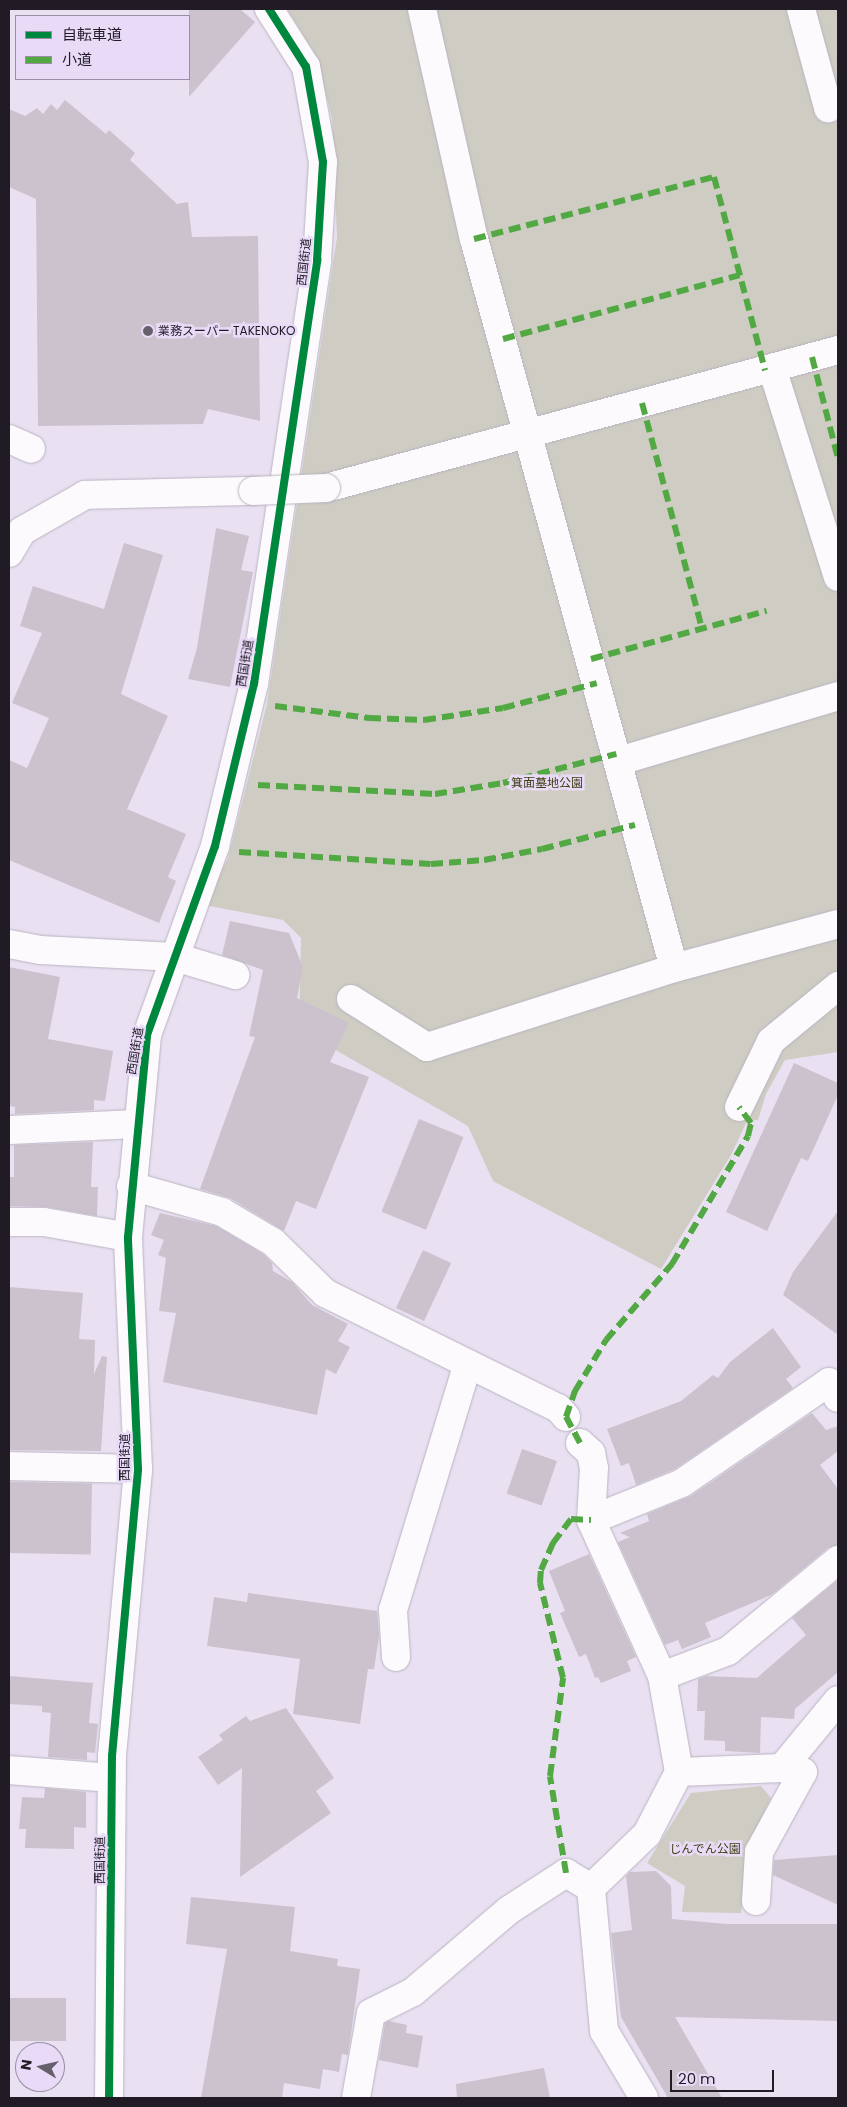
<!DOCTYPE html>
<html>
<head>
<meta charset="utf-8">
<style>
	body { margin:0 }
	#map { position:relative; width:847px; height:2107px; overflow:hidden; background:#e9e1f2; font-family:Poppins,"Noto Sans JP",sans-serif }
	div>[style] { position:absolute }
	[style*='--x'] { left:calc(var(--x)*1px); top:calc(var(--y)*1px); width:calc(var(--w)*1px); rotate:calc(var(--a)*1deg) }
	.green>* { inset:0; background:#ceccc3 }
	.building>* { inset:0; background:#cbc2ce; transform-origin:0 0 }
	.roads { filter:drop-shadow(0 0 1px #bab3c0) drop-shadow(0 0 1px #bab3c0) }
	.minor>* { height:28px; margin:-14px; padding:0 14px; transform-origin:14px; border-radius:14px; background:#fcfafd }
	.bridges { filter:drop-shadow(0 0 1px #bab3c0) drop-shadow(0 0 1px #bab3c0) }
	.minor-bridge>* { height:28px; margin:-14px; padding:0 14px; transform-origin:14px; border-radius:14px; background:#fcfafd }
	.quiet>* { height:6px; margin-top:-3px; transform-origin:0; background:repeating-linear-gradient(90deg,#52a944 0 12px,transparent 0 18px) }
	.cycleway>* { height:8px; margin:-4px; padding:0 4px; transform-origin:4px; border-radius:4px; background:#00873e }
	.dots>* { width:14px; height:14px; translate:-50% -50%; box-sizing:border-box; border:2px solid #e9dbf8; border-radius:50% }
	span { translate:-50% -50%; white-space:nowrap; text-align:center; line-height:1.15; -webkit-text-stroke:5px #e9dbf8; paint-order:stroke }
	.street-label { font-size:12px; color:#201b25 }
	.poi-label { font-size:12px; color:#201b25 }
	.left { translate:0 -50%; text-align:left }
	.park-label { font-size:12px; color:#3c3e10 }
	.frame { position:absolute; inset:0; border:10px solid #201b25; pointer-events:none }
	.legend { position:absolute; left:15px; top:15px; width:175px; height:65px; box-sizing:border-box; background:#e9dbf8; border:1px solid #998ea4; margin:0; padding:6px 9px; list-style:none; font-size:15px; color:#201b25 }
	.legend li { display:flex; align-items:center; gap:10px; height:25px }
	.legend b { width:25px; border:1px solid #998ea4 }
	.north { position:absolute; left:15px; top:2042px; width:50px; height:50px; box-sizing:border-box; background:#e9dbf8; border:1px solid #998ea4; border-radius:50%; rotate:279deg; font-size:14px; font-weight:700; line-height:20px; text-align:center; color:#201b25 }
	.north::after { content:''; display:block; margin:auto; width:18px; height:22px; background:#66606d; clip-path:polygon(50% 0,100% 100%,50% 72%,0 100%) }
	.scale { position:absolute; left:670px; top:2070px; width:104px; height:22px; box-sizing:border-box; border:2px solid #201b25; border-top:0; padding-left:6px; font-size:15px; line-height:18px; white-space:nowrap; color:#201b25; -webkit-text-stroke:4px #e9dbf8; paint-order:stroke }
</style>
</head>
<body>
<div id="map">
	<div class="green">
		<i style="clip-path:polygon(287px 9px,838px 9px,838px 1052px,785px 1060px,766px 1094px,758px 1120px,747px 1121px,731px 1155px,661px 1269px,493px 1181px,468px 1126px,299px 1029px,301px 938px,283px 920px,204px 905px,228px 858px,267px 704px,337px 237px,332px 118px,316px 56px)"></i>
		<i style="clip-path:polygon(761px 1786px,771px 1798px,755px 1831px,747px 1858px,741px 1913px,682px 1912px,685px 1886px,647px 1863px,691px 1793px)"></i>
	</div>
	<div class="building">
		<i style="clip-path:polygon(189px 9px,240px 9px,255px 22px,189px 97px)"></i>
		<i style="clip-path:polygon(65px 100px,106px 134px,109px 130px,135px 153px,130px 160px,177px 204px,188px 202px,192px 237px,258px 236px,260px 421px,208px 409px,203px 424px,38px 426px,36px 199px,9px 187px,9px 109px,25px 116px,37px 108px,43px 114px,51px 104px,57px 110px)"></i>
		<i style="clip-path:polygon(216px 528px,249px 536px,241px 570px,253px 572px,230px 687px,188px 679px,197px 648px)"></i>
		<i style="clip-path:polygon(124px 543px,163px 555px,121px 694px,168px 716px,127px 809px,186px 834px,168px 877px,176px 881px,159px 923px,9px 860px,9px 760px,27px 768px,49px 718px,12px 703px,42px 633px,20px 626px,33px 586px,104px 609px)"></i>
		<i style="clip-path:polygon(230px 921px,289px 933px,303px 967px,297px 998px,349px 1023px,330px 1062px,369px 1077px,316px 1209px,296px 1201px,284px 1231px,230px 1198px,200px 1189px,255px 1037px,249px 1036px,263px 970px,222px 955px)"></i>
		<i style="clip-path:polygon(9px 967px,60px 977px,48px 1039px,113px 1051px,105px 1101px,94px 1100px,94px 1110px,15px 1114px,15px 1107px,9px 1106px)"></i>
		<i style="clip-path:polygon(794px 1063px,838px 1083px,838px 1095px,808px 1161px,801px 1158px,767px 1231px,726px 1212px)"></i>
		<i style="left:419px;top:1119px;width:48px;height:100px;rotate:22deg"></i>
		<i style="clip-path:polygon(93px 1142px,91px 1187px,98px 1187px,97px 1216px,47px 1207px,9px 1206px,9px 1177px,14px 1177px,14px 1145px)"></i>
		<i style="clip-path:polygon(838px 1211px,838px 1335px,783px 1295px,793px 1272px)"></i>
		<i style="clip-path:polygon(160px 1213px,216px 1226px,263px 1254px,272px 1263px,273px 1271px,292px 1282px,312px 1305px,348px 1324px,338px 1341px,350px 1347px,336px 1374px,326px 1369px,317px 1415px,163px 1382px,176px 1313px,159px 1311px,166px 1258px,158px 1255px,164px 1240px,151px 1235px)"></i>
		<i style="left:423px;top:1250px;width:31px;height:64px;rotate:25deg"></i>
		<i style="clip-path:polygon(9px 1287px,83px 1293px,79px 1339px,95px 1340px,94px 1374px,102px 1356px,107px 1357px,101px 1451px,9px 1450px)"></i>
		<i style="clip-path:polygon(773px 1328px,801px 1367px,786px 1379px,793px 1388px,675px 1469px,636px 1485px,629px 1463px,621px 1466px,607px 1429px,681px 1401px,713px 1375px,718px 1378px,730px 1362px)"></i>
		<i style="clip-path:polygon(812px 1413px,826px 1430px,838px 1426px,838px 1451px,820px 1465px,838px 1489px,838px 1545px,828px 1548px,771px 1595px,705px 1623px,711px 1637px,682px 1649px,678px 1640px,665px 1645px,618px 1542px,630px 1537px,620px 1533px,649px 1521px,647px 1514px,691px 1496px)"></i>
		<i style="left:522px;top:1449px;width:37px;height:47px;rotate:19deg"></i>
		<i style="left:9px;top:1482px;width:83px;height:71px;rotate:1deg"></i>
		<i style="clip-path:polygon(589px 1554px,636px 1657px,627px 1661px,631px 1671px,601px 1683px,598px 1677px,595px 1678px,586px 1654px,579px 1657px,560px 1613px,565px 1611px,549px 1571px)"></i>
		<i style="clip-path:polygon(838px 1580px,838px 1672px,795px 1709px,794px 1719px,761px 1717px,760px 1753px,725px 1751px,725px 1741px,704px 1740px,705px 1711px,697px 1711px,698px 1679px,706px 1676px,757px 1678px,806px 1635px,792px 1618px)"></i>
		<i style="clip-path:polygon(248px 1593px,377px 1611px,379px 1636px,374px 1669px,368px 1669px,360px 1724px,293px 1714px,300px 1659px,207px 1646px,214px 1597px,247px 1602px)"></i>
		<i style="clip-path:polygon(9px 1676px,93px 1683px,89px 1723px,98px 1724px,95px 1753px,87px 1752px,87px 1760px,48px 1757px,51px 1713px,42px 1712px,42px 1706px,9px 1704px)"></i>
		<i style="clip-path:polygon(286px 1708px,334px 1778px,316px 1791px,331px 1813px,240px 1877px,242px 1768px,218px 1785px,198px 1757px,223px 1740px,219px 1735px,246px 1716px,250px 1721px)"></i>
		<i style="clip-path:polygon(45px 1788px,86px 1792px,86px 1828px,74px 1827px,74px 1849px,25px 1848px,26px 1829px,19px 1829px,22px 1797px,44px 1798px)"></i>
		<i style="clip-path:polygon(838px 1855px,838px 1905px,773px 1875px,774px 1860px)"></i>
		<i style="clip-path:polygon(656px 1871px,671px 1886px,672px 1919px,726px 1924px,838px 1924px,838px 2021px,675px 2017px,722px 2098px,668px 2098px,621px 2017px,611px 1933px,632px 1930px,626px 1876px,630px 1872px)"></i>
		<i style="clip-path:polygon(191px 1897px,295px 1907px,290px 1951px,338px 1959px,337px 1966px,360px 1969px,348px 2055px,342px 2054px,339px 2072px,323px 2069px,320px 2089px,284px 2083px,282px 2098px,201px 2098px,227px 1949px,186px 1944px)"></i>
		<i style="left:66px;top:1998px;width:43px;height:57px;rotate:90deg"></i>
		<i style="clip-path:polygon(389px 2021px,407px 2025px,406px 2033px,423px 2036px,418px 2068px,379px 2060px,385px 2023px)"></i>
		<i style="clip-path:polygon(544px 2068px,550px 2098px,457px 2098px,456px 2084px)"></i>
	</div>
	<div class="roads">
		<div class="minor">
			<i style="--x:422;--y:9;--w:236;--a:77.3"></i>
			<i style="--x:474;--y:239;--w:756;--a:74.66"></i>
			<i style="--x:801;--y:9;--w:103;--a:74.7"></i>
			<i style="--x:772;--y:368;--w:219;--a:72.5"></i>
			<i style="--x:9;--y:439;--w:24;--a:24"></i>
			<i style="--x:326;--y:488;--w:530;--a:-15.08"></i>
			<i style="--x:9;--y:553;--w:26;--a:-59"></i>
			<i style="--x:22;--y:531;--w:73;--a:-29.7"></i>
			<i style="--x:85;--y:495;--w:168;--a:-1.4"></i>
			<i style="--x:619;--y:761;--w:228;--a:-16.5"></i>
			<i style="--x:9;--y:944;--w:32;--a:11"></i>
			<i style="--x:40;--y:950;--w:135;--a:3"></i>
			<i style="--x:175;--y:957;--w:63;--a:16.7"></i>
			<i style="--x:351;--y:999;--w:90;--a:32.3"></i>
			<i style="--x:427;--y:1047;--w:259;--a:-17.7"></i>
			<i style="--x:674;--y:968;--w:170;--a:-15"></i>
			<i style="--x:739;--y:1107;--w:73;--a:-64.1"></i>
			<i style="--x:771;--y:1041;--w:87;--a:-39.4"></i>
			<i style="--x:9;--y:1130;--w:128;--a:-2.7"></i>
			<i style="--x:131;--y:1186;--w:95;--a:15.9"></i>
			<i style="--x:222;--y:1212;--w:59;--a:30.5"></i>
			<i style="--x:273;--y:1242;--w:73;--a:44.4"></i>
			<i style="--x:325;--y:1293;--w:260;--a:26.3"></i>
			<i style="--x:558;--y:1408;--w:12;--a:48"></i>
			<i style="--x:9;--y:1222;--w:35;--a:0"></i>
			<i style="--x:44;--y:1222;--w:85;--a:10.1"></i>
			<i style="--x:580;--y:1443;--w:15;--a:42"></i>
			<i style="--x:591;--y:1453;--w:15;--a:79"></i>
			<i style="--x:594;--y:1468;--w:52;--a:93.3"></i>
			<i style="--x:9;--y:1466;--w:129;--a:1.3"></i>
			<i style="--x:396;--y:1657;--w:47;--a:-93.7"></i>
			<i style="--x:393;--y:1610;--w:255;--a:-73.1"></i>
			<i style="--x:662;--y:1676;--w:71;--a:-20.7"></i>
			<i style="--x:728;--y:1651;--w:143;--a:-39.6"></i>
			<i style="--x:9;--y:1770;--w:103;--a:4.4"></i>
			<i style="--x:679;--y:1772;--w:103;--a:-2.2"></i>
			<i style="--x:782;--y:1768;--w:88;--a:-50.5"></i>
			<i style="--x:756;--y:1901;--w:49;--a:-86.5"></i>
			<i style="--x:759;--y:1852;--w:91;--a:-61.2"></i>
			<i style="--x:803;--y:1772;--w:21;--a:-169"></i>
			<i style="--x:109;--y:2098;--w:342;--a:-89.5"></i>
			<i style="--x:112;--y:1756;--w:288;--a:-84.8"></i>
			<i style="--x:138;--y:1469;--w:232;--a:-92.5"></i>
			<i style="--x:128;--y:1237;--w:203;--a:-84.6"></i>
			<i style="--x:147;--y:1035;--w:201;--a:-70.2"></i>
			<i style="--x:215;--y:846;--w:167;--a:-76.5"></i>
			<i style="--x:254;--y:684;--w:429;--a:-81.5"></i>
			<i style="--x:317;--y:260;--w:98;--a:-86.5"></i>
			<i style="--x:323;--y:162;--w:97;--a:-100.1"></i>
			<i style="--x:306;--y:67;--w:69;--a:-122.5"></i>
			<i style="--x:356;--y:2098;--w:86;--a:-80"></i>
			<i style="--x:371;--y:2013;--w:47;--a:-26.6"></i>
			<i style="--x:413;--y:1992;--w:126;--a:-40.5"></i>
			<i style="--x:509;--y:1910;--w:68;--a:-33"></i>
			<i style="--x:566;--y:1873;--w:29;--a:31"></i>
			<i style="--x:644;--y:2098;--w:78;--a:-120.8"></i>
			<i style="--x:604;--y:2031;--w:144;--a:-95.2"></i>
			<i style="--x:591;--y:1888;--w:78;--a:-44"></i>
			<i style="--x:647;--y:1834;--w:70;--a:-62.7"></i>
			<i style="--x:679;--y:1772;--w:97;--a:-100"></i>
			<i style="--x:662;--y:1676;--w:171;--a:-114.5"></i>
			<i style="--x:591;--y:1520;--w:98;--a:-22.1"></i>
			<i style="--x:682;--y:1483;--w:178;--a:-34.5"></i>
			<i style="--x:829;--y:1382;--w:18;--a:61"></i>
		</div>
	</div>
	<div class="bridges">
		<div class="minor-bridge">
			<i style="--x:253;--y:491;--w:73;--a:-2.4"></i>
		</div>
	</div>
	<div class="quiet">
		<i style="--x:474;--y:239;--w:248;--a:-14.5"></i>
		<i style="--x:714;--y:177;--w:200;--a:75.2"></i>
		<i style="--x:503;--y:339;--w:245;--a:-15.1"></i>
		<i style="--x:812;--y:357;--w:104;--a:75.6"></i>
		<i style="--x:642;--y:403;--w:234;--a:75.1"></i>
		<i style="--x:591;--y:659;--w:182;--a:-15.3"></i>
		<i style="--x:275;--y:706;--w:95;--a:7.3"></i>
		<i style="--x:369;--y:718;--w:55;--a:2.1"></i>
		<i style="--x:424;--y:720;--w:80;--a:-8.6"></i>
		<i style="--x:503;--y:708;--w:97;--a:-14.9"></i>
		<i style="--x:258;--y:785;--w:177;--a:2.9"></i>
		<i style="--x:435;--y:794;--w:69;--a:-9.2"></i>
		<i style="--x:503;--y:783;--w:117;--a:-14.4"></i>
		<i style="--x:239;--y:852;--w:192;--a:3.6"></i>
		<i style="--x:431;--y:864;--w:53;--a:-4.3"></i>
		<i style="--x:484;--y:860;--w:59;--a:-10.7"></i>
		<i style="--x:542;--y:849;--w:96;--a:-14.5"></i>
		<i style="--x:580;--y:1443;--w:30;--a:-118"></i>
		<i style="--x:566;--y:1417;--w:28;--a:-71"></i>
		<i style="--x:575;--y:1391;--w:60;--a:-58.7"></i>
		<i style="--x:606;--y:1340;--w:101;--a:-49"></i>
		<i style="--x:672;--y:1264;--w:149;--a:-59.3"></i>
		<i style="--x:748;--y:1136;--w:13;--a:-77"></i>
		<i style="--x:751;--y:1123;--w:20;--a:-127"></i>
		<i style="--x:566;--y:1873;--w:98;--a:-99.4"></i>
		<i style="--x:550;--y:1776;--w:99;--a:-82.4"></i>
		<i style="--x:563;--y:1678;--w:98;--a:-103.6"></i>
		<i style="--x:540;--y:1583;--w:13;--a:-86"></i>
		<i style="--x:541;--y:1570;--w:30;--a:-66"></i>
		<i style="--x:553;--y:1543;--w:30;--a:-53"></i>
		<i style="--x:571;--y:1519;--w:20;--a:3"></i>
	</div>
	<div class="cycleway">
		<i style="--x:109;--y:2098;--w:342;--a:-89.5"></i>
		<i style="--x:112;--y:1756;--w:288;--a:-84.8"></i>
		<i style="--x:138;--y:1469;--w:232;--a:-92.5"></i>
		<i style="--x:128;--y:1237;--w:203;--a:-84.6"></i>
		<i style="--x:147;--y:1035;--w:201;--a:-70.2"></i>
		<i style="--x:215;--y:846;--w:167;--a:-76.5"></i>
		<i style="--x:254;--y:684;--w:429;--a:-81.5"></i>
		<i style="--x:317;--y:260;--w:98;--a:-86.5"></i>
		<i style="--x:323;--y:162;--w:97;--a:-100.1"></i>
		<i style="--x:306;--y:67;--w:69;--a:-122.5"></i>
	</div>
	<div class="dots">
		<i style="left:148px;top:331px;background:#66606d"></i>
	</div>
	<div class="street-label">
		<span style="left:304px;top:262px;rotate:-84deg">西国街道</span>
		<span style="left:245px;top:663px;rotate:-81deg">西国街道</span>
		<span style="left:135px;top:1051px;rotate:-81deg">西国街道</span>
		<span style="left:125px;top:1457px;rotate:-90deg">西国街道</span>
		<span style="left:100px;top:1860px;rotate:-90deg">西国街道</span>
	</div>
	<div class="poi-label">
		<span class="left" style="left:158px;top:331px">業務スーパー TAKENOKO</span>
	</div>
	<div class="park-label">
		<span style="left:547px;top:783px">箕面墓地公園</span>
		<span style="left:705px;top:1849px">じんでん公園</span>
	</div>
	<div class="frame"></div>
	<ul class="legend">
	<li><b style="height:6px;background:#00873e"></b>自転車道</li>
	<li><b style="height:6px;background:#52a944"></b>小道</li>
	</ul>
	<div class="north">N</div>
	<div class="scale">20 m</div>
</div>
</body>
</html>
